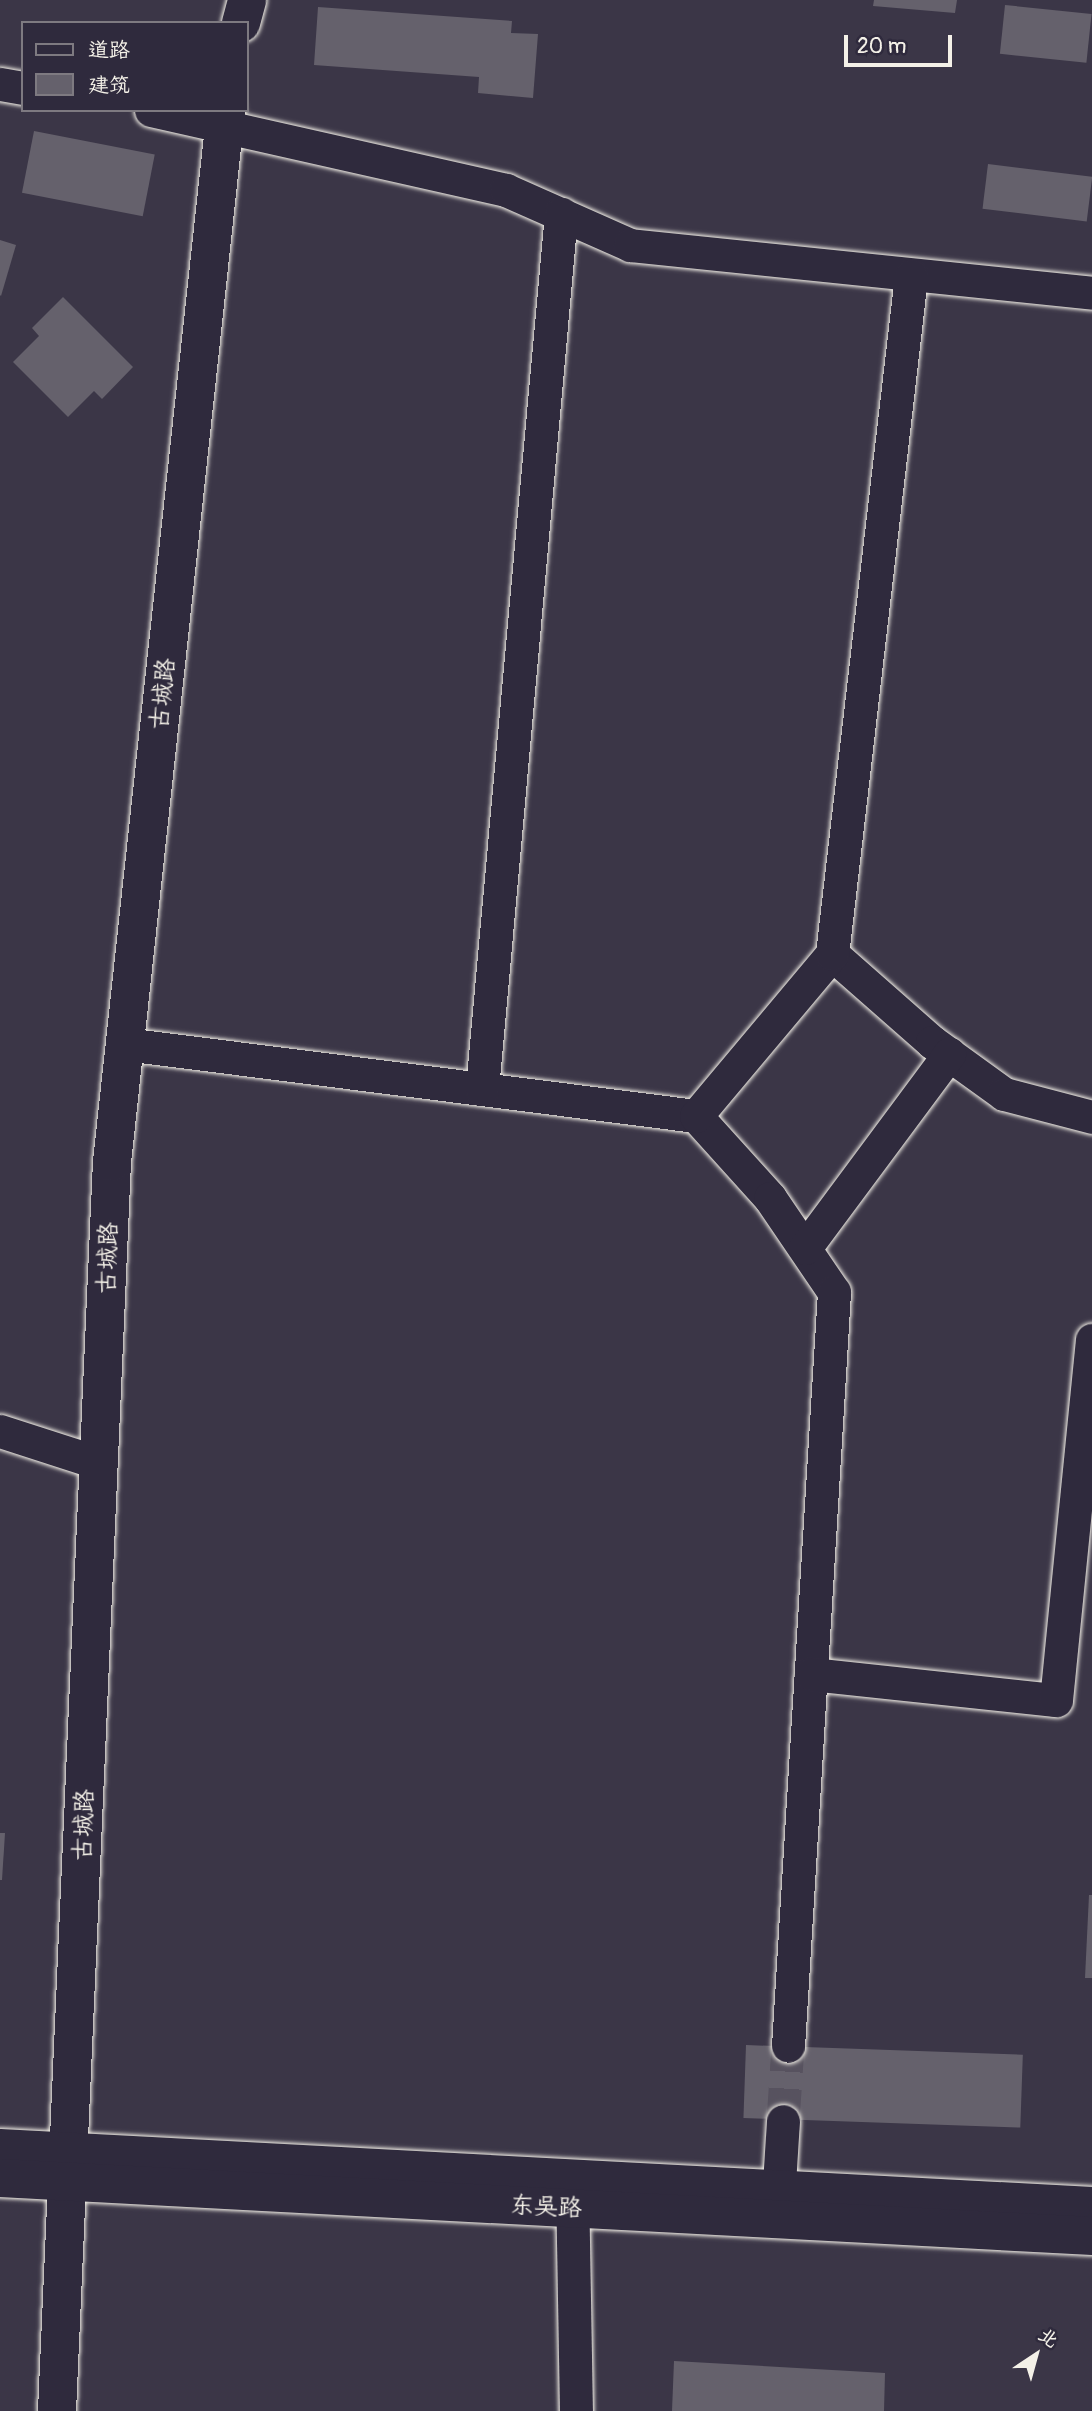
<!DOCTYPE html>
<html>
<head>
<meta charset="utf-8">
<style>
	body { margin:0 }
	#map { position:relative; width:1092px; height:2411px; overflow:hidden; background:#3b3647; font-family:Pangolin,"LXGW WenKai TC",sans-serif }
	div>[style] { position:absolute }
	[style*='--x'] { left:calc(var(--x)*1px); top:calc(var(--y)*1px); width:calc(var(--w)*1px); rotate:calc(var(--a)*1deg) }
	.building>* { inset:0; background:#65616c; transform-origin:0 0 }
	.street-tunnel>* { height:33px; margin-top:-16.5px; transform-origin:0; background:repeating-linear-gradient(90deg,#57525f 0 33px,transparent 0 50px) }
	.roads { filter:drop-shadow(0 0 2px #f4f1e8) drop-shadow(0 0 2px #f4f1e8) }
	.street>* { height:33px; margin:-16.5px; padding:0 16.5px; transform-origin:16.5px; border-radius:16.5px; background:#2f2a3d }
	.secondary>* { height:38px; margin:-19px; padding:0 19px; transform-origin:19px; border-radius:19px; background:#2f2a3d }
	.primary>* { height:38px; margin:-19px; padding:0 19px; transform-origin:19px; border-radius:19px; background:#2f2a3d }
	span { translate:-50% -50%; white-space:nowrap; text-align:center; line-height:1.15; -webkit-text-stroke:5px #2f2a3d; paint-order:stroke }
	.street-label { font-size:24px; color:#f4f1e8 }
	.legend { position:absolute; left:21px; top:21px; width:228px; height:91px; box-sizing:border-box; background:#2f2a3d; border:2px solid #7e7a81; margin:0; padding:9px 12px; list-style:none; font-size:21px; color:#f4f1e8 }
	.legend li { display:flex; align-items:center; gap:14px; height:35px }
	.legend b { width:35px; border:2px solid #7e7a81 }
	.north { position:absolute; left:1001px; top:2320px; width:70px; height:70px; -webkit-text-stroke:5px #2f2a3d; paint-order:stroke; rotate:36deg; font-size:19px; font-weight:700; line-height:28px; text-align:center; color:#f4f1e8 }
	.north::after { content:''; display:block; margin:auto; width:24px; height:32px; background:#f4f1e8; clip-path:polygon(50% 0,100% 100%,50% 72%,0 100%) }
	.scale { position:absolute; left:844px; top:35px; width:108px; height:32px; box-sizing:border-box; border:4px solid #f4f1e8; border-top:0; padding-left:9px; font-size:21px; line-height:24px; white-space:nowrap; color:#f4f1e8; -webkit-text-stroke:5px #2f2a3d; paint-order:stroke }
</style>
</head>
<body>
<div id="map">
	<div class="building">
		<i style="clip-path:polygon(874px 0,957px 0,955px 13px,873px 6px)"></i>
		<i style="left:1005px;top:5px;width:87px;height:49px;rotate:6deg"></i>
		<i style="clip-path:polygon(318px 7px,512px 21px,511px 33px,538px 34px,533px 98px,478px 93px,479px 77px,314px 65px)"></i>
		<i style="left:34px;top:131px;width:123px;height:63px;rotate:11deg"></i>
		<i style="left:988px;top:164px;width:105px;height:45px;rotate:7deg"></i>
		<i style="clip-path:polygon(0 240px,16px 245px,1px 296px,0 295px)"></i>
		<i style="clip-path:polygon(63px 297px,133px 367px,102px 399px,94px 391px,68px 417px,13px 362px,39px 336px,32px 328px)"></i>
		<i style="clip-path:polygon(0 1833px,5px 1833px,2px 1880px,0 1880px)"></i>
		<i style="clip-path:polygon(1089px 1895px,1092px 1895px,1092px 1978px,1085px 1978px)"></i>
		<i style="left:746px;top:2045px;width:277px;height:73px;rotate:2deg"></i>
		<i style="clip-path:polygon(674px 2361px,885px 2373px,884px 2411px,672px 2411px)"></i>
	</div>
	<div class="street-tunnel">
		<i style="--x:783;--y:2121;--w:75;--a:-86.2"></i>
	</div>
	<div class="roads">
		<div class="street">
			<i style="--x:0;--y:84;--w:23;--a:10"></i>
			<i style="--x:151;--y:110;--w:364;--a:12.7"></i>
			<i style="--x:506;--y:190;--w:136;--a:23.9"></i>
			<i style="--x:630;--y:245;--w:464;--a:5.9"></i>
			<i style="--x:832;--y:954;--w:133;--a:41.3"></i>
			<i style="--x:932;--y:1042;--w:89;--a:35.8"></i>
			<i style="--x:1004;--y:1094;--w:91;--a:14.6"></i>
			<i style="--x:125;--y:1044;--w:576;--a:7.19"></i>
			<i style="--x:696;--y:1116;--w:110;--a:47.9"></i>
			<i style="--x:770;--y:1198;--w:114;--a:55.8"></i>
			<i style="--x:834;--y:1292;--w:755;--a:93.49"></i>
			<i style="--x:482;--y:1089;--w:879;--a:-84.84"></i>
			<i style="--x:696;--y:1116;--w:212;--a:-50"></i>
			<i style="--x:832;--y:954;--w:683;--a:-83.35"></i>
			<i style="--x:805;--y:1248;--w:242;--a:-53.4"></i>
			<i style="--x:0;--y:1431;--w:104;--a:17.9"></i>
			<i style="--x:811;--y:1674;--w:246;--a:6.1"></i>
			<i style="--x:1056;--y:1700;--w:362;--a:-84.3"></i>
			<i style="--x:572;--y:2184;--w:227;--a:89"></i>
			<i style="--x:777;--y:2216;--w:95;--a:-86.4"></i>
		</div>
		<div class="secondary">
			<i style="--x:241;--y:23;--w:24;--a:-75"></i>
			<i style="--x:57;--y:2411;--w:1250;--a:-87.48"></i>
			<i style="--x:112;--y:1162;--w:1058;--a:-83.82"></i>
		</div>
		<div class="primary">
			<i style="--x:0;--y:2148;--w:1094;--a:3.04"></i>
			<i style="--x:0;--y:2178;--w:1094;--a:3.04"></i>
		</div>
	</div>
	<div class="street-label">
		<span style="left:163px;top:694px;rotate:-84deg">古城路</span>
		<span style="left:108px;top:1258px;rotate:-88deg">古城路</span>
		<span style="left:84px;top:1825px;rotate:-88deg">古城路</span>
		<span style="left:546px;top:2207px;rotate:3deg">东吴路</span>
	</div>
	<ul class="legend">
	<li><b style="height:9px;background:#2f2a3d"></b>道路</li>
	<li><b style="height:19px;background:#65616c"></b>建筑</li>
	</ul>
	<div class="north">北</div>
	<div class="scale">20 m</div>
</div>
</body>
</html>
